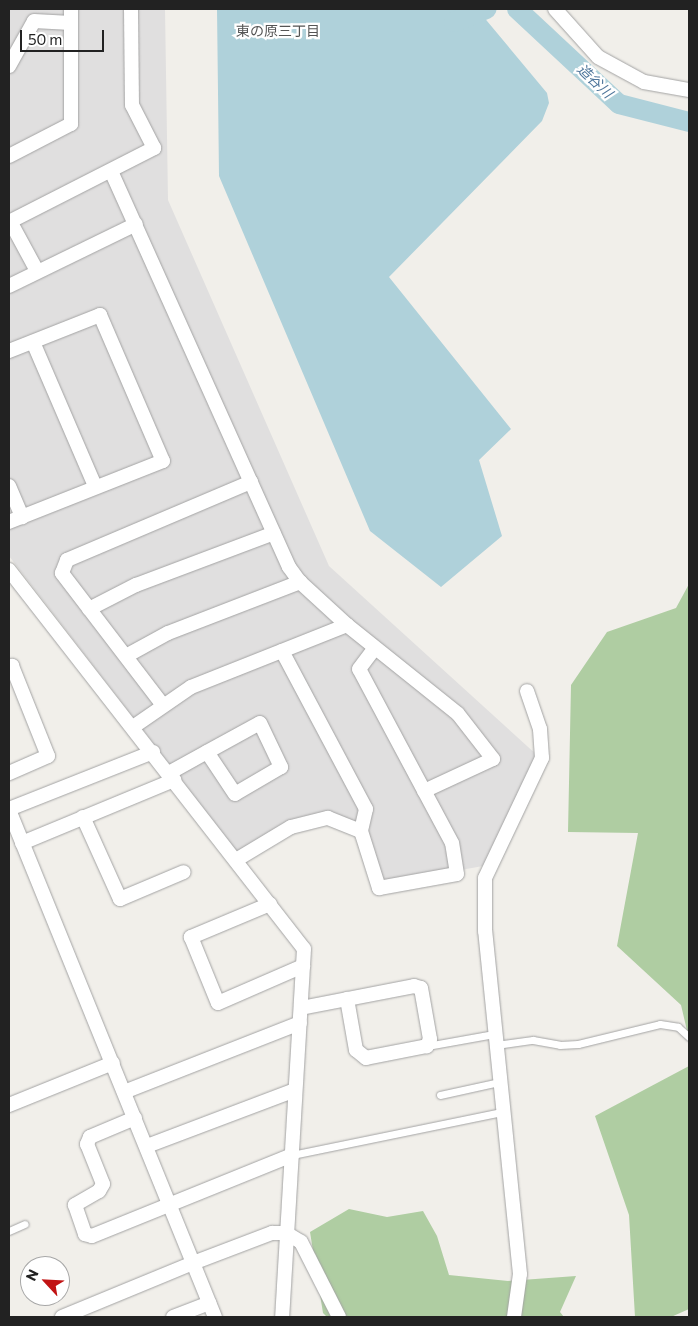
<!DOCTYPE html>
<html>
<head>
<meta charset="utf-8">
<style>
	body { margin:0 }
	#map { position:relative; width:698px; height:1326px; overflow:hidden; background:#f1efea; font-family:Commissioner,"Noto Sans JP",sans-serif }
	div>[style] { position:absolute }
	[style*='--x'] { left:calc(var(--x)*1px); top:calc(var(--y)*1px); width:calc(var(--w)*1px); rotate:calc(var(--a)*1deg) }
	.residential>* { inset:0; background:#e0dfdf }
	.forest>* { inset:0; background:#afcda2 }
	.water>* { inset:0; background:#afd1da }
	.river>* { height:20px; margin:-10px; padding:0 10px; transform-origin:10px; border-radius:10px; background:#afd1da }
	.roads { filter:drop-shadow(0 0 1px #a3a3a3) drop-shadow(0 0 1px #a3a3a3) }
	.service>* { height:7px; margin:-3.5px; padding:0 3.5px; transform-origin:3.5px; border-radius:3.5px; background:#fff }
	.minor>* { height:14px; margin:-7px; padding:0 7px; transform-origin:7px; border-radius:7px; background:#fff }
	span { translate:-50% -50%; white-space:nowrap; text-align:center; line-height:1.15; -webkit-text-stroke:4.5px #fff; paint-order:stroke }
	.neighbourhood-label { font-size:14px; color:#555 }
	.water-label { font-size:14px; color:#4f769b; font-style:italic }
	.frame { position:absolute; inset:0; border:10px solid #222; pointer-events:none }
	.north { position:absolute; left:20px; top:1256px; width:50px; height:50px; box-sizing:border-box; background:#fff; border:1px solid #a7a7a7; border-radius:50%; rotate:295deg; font-size:14px; font-weight:700; line-height:20px; text-align:center; color:#222 }
	.north::after { content:''; display:block; margin:auto; width:18px; height:22px; background:#c11314; clip-path:polygon(50% 0,100% 100%,50% 72%,0 100%) }
	.scale { position:absolute; left:20px; top:30px; width:84px; height:22px; box-sizing:border-box; border:2px solid #222; border-top:0; padding-left:6px; font-size:15px; line-height:18px; white-space:nowrap; color:#222; -webkit-text-stroke:4px #fff; paint-order:stroke }
</style>
</head>
<body>
<div id="map">
	<div class="residential">
		<i style="clip-path:polygon(9px 9px,165px 9px,168px 200px,329px 566px,538px 756px,483px 866px,388px 883px,381px 880px,367px 829px,328px 813px,237px 852px,9px 556px)"></i>
	</div>
	<div class="forest">
		<i style="clip-path:polygon(689px 584px,689px 1039px,681px 1005px,617px 946px,638px 833px,568px 832px,571px 685px,607px 632px,676px 608px)"></i>
		<i style="clip-path:polygon(689px 1066px,689px 1309px,671px 1317px,635px 1317px,629px 1215px,595px 1116px)"></i>
		<i style="clip-path:polygon(349px 1209px,387px 1217px,423px 1211px,437px 1236px,449px 1275px,508px 1281px,576px 1276px,560px 1312px,564px 1317px,327px 1317px,323px 1313px,310px 1232px)"></i>
	</div>
	<div class="water">
		<i style="clip-path:polygon(217px 9px,477px 9px,547px 93px,549px 103px,542px 121px,389px 277px,511px 429px,479px 460px,502px 536px,441px 587px,370px 531px,219px 176px)"></i>
	</div>
	<div class="river">
		<i style="--x:517;--y:9;--w:139;--a:43"></i>
		<i style="--x:619;--y:104;--w:72;--a:14.4"></i>
		<i style="--x:454;--y:22;--w:35;--a:-22"></i>
	</div>
	<div class="roads">
		<div class="service">
			<i style="--x:496;--y:1045;--w:37;--a:-8"></i>
			<i style="--x:533;--y:1040;--w:27;--a:10"></i>
			<i style="--x:560;--y:1045;--w:18;--a:-3"></i>
			<i style="--x:578;--y:1044;--w:84;--a:-13.7"></i>
			<i style="--x:660;--y:1024;--w:18;--a:9"></i>
			<i style="--x:678;--y:1027;--w:15;--a:42"></i>
			<i style="--x:427;--y:1046;--w:68;--a:-10.2"></i>
			<i style="--x:440;--y:1095;--w:60;--a:-12.4"></i>
			<i style="--x:292;--y:1155;--w:214;--a:-11.6"></i>
			<i style="--x:9;--y:1231;--w:17;--a:-24"></i>
		</div>
		<div class="minor">
			<i style="--x:555;--y:9;--w:64;--a:48.1"></i>
			<i style="--x:598;--y:57;--w:52;--a:28.5"></i>
			<i style="--x:644;--y:82;--w:46;--a:10.1"></i>
			<i style="--x:9;--y:66;--w:51;--a:-60.9"></i>
			<i style="--x:34;--y:21;--w:37;--a:3"></i>
			<i style="--x:9;--y:156;--w:70;--a:-27.3"></i>
			<i style="--x:71;--y:124;--w:115;--a:-90"></i>
			<i style="--x:111;--y:171;--w:434;--a:65.8"></i>
			<i style="--x:289;--y:567;--w:19;--a:54"></i>
			<i style="--x:300;--y:582;--w:64;--a:42.5"></i>
			<i style="--x:347;--y:625;--w:142;--a:38.7"></i>
			<i style="--x:458;--y:714;--w:57;--a:52.1"></i>
			<i style="--x:493;--y:759;--w:76;--a:155.1"></i>
			<i style="--x:10;--y:221;--w:57;--a:61.6"></i>
			<i style="--x:9;--y:222;--w:163;--a:-27"></i>
			<i style="--x:154;--y:148;--w:48;--a:-117.1"></i>
			<i style="--x:132;--y:105;--w:96;--a:-90.6"></i>
			<i style="--x:9;--y:286;--w:141;--a:-26"></i>
			<i style="--x:33;--y:342;--w:157;--a:66.7"></i>
			<i style="--x:9;--y:351;--w:98;--a:-21.6"></i>
			<i style="--x:100;--y:315;--w:159;--a:66.7"></i>
			<i style="--x:163;--y:461;--w:166;--a:158.4"></i>
			<i style="--x:9;--y:486;--w:34;--a:67"></i>
			<i style="--x:9;--y:570;--w:480;--a:52.1"></i>
			<i style="--x:304;--y:949;--w:369;--a:93.4"></i>
			<i style="--x:89;--y:609;--w:53;--a:-27.1"></i>
			<i style="--x:136;--y:585;--w:147;--a:-20.6"></i>
			<i style="--x:282;--y:651;--w:179;--a:62"></i>
			<i style="--x:366;--y:809;--w:23;--a:103"></i>
			<i style="--x:361;--y:831;--w:60;--a:72.5"></i>
			<i style="--x:379;--y:888;--w:79;--a:-10.2"></i>
			<i style="--x:457;--y:874;--w:31;--a:-99"></i>
			<i style="--x:452;--y:843;--w:197;--a:-118.1"></i>
			<i style="--x:359;--y:669;--w:26;--a:-53"></i>
			<i style="--x:126;--y:656;--w:48;--a:-28.7"></i>
			<i style="--x:168;--y:633;--w:142;--a:-21.1"></i>
			<i style="--x:9;--y:668;--w:4;--a:-34"></i>
			<i style="--x:12;--y:666;--w:97;--a:68.2"></i>
			<i style="--x:48;--y:756;--w:43;--a:156.4"></i>
			<i style="--x:162;--y:704;--w:165;--a:-127.4"></i>
			<i style="--x:62;--y:573;--w:14;--a:-69"></i>
			<i style="--x:67;--y:560;--w:200;--a:-23"></i>
			<i style="--x:133;--y:727;--w:70;--a:-34.6"></i>
			<i style="--x:191;--y:687;--w:168;--a:-21.7"></i>
			<i style="--x:169;--y:773;--w:43;--a:-28.9"></i>
			<i style="--x:207;--y:752;--w:60;--a:-28.7"></i>
			<i style="--x:260;--y:723;--w:49;--a:64.5"></i>
			<i style="--x:281;--y:767;--w:53;--a:149.6"></i>
			<i style="--x:235;--y:794;--w:50;--a:-123.7"></i>
			<i style="--x:9;--y:809;--w:155;--a:-21.6"></i>
			<i style="--x:9;--y:810;--w:547;--a:67.89"></i>
			<i style="--x:83;--y:817;--w:90;--a:65.7"></i>
			<i style="--x:120;--y:899;--w:69;--a:-22.9"></i>
			<i style="--x:22;--y:843;--w:165;--a:-22.5"></i>
			<i style="--x:236;--y:860;--w:64;--a:-31"></i>
			<i style="--x:291;--y:827;--w:38;--a:-14"></i>
			<i style="--x:328;--y:818;--w:35;--a:22"></i>
			<i style="--x:270;--y:904;--w:86;--a:157.3"></i>
			<i style="--x:191;--y:937;--w:71;--a:67.8"></i>
			<i style="--x:218;--y:1003;--w:93;--a:-23.5"></i>
			<i style="--x:301;--y:1008;--w:115;--a:-11"></i>
			<i style="--x:414;--y:986;--w:7;--a:16"></i>
			<i style="--x:421;--y:988;--w:52;--a:80"></i>
			<i style="--x:430;--y:1039;--w:8;--a:113"></i>
			<i style="--x:427;--y:1046;--w:62;--a:168.9"></i>
			<i style="--x:366;--y:1058;--w:13;--a:-141"></i>
			<i style="--x:356;--y:1050;--w:52;--a:-100"></i>
			<i style="--x:124;--y:1092;--w:189;--a:-21.4"></i>
			<i style="--x:9;--y:1105;--w:112;--a:-22"></i>
			<i style="--x:135;--y:1118;--w:49;--a:157.1"></i>
			<i style="--x:90;--y:1137;--w:8;--a:113"></i>
			<i style="--x:87;--y:1144;--w:43;--a:68.2"></i>
			<i style="--x:103;--y:1184;--w:8;--a:120"></i>
			<i style="--x:99;--y:1191;--w:28;--a:150"></i>
			<i style="--x:75;--y:1205;--w:31;--a:71"></i>
			<i style="--x:85;--y:1234;--w:7;--a:16"></i>
			<i style="--x:92;--y:1236;--w:216;--a:-22"></i>
			<i style="--x:147;--y:1146;--w:158;--a:-20.7"></i>
			<i style="--x:62;--y:1317;--w:142;--a:-22.4"></i>
			<i style="--x:193;--y:1263;--w:85;--a:-20.8"></i>
			<i style="--x:272;--y:1233;--w:14;--a:0"></i>
			<i style="--x:286;--y:1233;--w:17;--a:31"></i>
			<i style="--x:301;--y:1242;--w:84;--a:63.1"></i>
			<i style="--x:173;--y:1317;--w:39;--a:-21"></i>
			<i style="--x:514;--y:1317;--w:43;--a:-82.1"></i>
			<i style="--x:520;--y:1274;--w:345;--a:-95.8"></i>
			<i style="--x:485;--y:931;--w:53;--a:-90"></i>
			<i style="--x:485;--y:878;--w:133;--a:-64.6"></i>
			<i style="--x:542;--y:758;--w:29;--a:-94"></i>
			<i style="--x:540;--y:729;--w:40;--a:-108.9"></i>
		</div>
	</div>
	<div class="neighbourhood-label">
		<span style="left:278px;top:31px">東の原三丁目</span>
	</div>
	<div class="water-label">
		<span style="left:595px;top:81px;rotate:43deg">造谷川</span>
	</div>
	<div class="frame"></div>
	<div class="north">N</div>
	<div class="scale">50 m</div>
</div>
</body>
</html>
